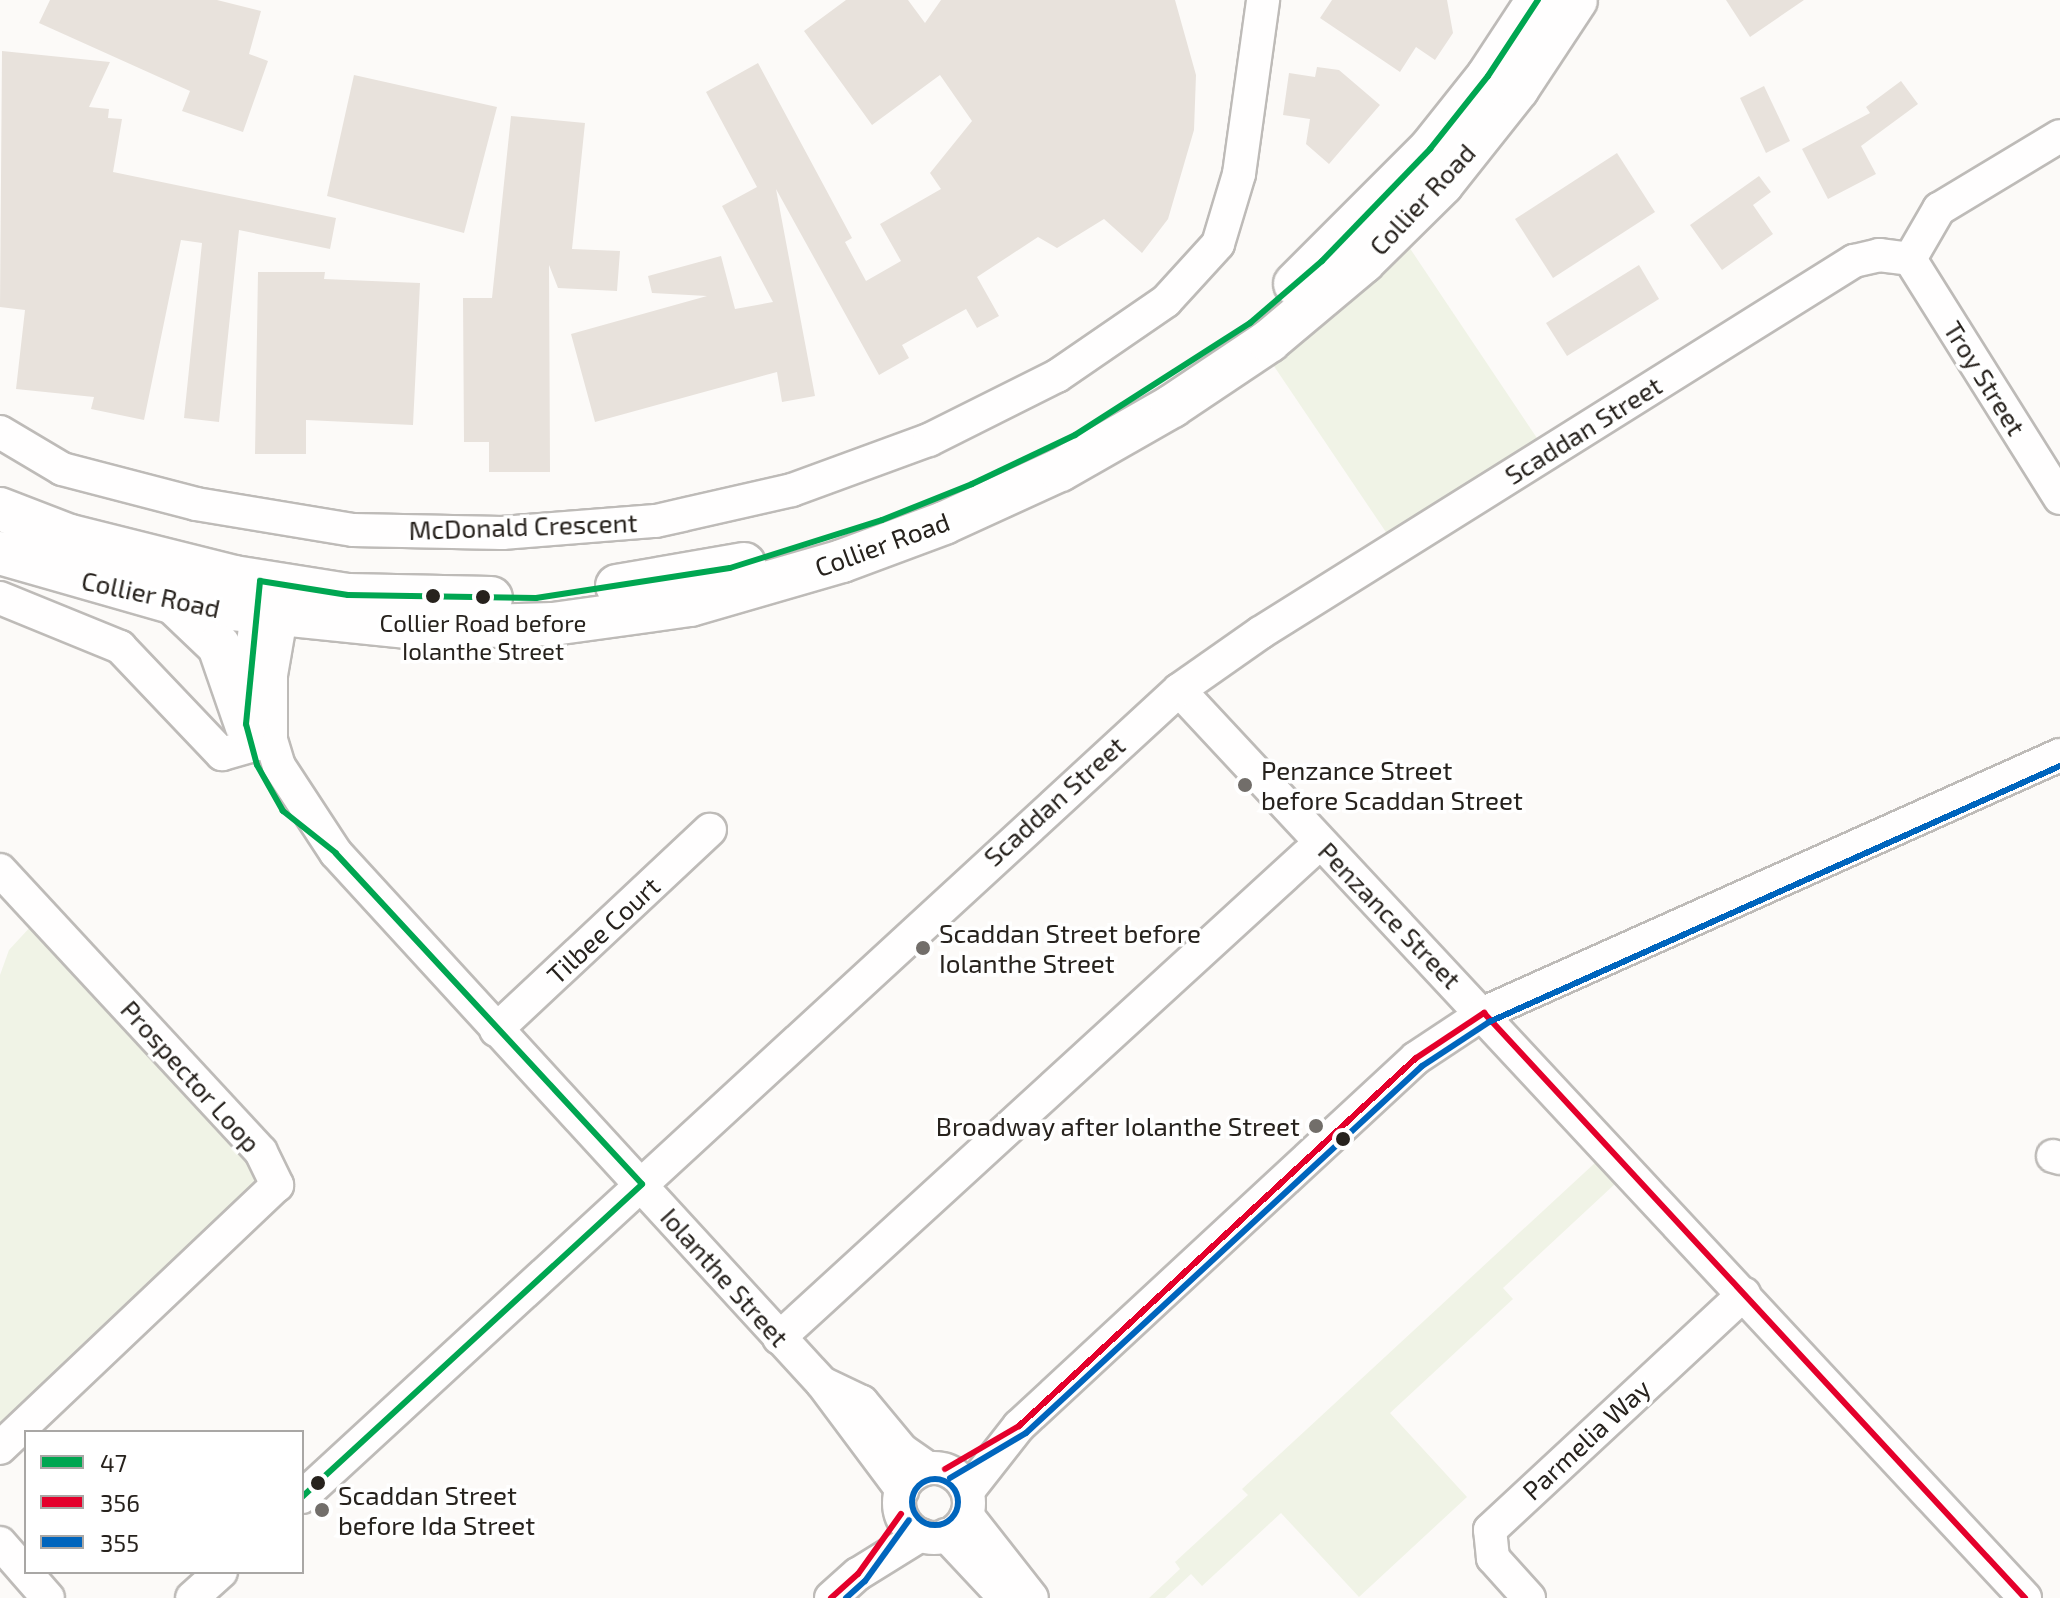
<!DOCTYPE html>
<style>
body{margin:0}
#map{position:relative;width:2060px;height:1598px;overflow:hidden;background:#fcfaf8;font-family:"Exo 2",sans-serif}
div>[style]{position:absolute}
.green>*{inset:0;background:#f0f3e6}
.building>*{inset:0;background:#e8e2dc}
.roads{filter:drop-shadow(2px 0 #bebbb8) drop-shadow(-2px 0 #bebbb8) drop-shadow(0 2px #bebbb8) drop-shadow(0 -2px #bebbb8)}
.minor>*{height:32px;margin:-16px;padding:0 16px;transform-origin:16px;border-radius:16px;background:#fffefe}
.minor>.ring{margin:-16px;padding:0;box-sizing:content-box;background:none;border:32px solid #fffefe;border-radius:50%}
.major>*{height:42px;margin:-21px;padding:0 21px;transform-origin:21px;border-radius:21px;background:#fffefe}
.bus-1>*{height:6px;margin:-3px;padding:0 3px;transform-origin:3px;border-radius:3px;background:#00a651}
.bus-2>*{height:6px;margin:-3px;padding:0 3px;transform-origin:3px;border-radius:3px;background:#e4002b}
.bus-3>*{height:6px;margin:-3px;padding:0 3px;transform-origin:3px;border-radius:3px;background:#0065bd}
.bus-3>.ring{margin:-3px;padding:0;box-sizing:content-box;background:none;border:6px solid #0065bd;border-radius:50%}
.dots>*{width:22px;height:22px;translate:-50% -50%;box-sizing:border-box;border:4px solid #fff;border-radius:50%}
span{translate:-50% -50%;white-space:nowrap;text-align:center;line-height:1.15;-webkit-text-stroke:7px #fff;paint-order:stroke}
.bus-label{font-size:24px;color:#27221d}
.street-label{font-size:26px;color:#27221d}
.poi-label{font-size:26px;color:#27221d}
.left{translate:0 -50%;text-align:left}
.right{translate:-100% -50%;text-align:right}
.legend{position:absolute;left:24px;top:1430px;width:280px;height:144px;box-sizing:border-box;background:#fff;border:2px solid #a9a7a5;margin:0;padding:10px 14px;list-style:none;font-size:24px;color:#27221d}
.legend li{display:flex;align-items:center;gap:16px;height:40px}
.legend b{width:40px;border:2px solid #a9a7a5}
</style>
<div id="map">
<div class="green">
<div style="clip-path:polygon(1397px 229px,1547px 453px,1396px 547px,1261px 347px)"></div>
<div style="clip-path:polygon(44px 912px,277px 1185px,0 1448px,0 975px,9px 950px)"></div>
<div style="clip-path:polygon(1610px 1149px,1630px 1170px,1503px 1288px,1513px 1299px,1390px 1413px,1467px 1497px,1359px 1597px,1281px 1513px,1202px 1586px,1191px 1574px,1165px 1598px,1149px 1598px,1180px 1569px,1175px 1562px,1248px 1495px,1242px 1489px)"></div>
</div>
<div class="building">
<div style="clip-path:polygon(50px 0,217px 0,261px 11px,249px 54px,268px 61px,243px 132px,182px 111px,190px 91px,39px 23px)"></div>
<div style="clip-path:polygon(846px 0,908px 0,925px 23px,941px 0,1175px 0,1196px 75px,1194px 130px,1168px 219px,1142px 253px,1104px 219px,1057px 248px,1038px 237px,977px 277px,999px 316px,977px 328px,966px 309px,902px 345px,909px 358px,879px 375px,776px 189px,815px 396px,782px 402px,777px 372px,595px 422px,571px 334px,707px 296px,652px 293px,648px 276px,721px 256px,735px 309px,773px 302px,722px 206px,757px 187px,706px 92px,758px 63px,852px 238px,845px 242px,866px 281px,901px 261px,880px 224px,941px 189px,930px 173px,972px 121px,940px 75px,872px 125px,804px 31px)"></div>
<div style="clip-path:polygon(1332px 0,1447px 0,1453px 33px,1435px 60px,1416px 47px,1400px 72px,1320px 18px)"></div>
<div style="clip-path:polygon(1726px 0,1804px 0,1750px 37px)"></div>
<div style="clip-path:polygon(2px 51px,110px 62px,89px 107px,109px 109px,108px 118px,122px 119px,113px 172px,336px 218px,330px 249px,239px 230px,219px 422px,184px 418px,202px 243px,181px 240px,144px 420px,91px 409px,94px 397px,16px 389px,25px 310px,0 307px)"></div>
<div style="clip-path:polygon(1317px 67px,1339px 70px,1380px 105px,1329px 164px,1306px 144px,1310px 119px,1283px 115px,1289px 73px,1315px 77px)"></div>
<div style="clip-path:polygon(354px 75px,497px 107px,464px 233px,327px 196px)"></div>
<div style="clip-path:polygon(1901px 81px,1918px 104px,1861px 146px,1876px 174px,1828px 199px,1802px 149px,1870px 113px,1866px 107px)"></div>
<div style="clip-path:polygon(1764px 86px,1790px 141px,1766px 153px,1740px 98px)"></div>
<div style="clip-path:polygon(511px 116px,585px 123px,572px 249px,620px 251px,617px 291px,558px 288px,549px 265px,550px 472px,489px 472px,489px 442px,464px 442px,463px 298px,492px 298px)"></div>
<div style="clip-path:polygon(1617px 153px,1655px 212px,1553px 278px,1515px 219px)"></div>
<div style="clip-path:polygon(1759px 176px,1771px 192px,1753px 205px,1773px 234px,1722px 270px,1690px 225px)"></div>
<div style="clip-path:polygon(1639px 265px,1659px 299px,1567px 356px,1546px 323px)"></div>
<div style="clip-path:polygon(258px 272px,325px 272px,324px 279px,420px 283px,413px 425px,306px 420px,306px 454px,255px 454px)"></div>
</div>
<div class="roads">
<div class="minor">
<div style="left:1910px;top:259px;width:282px;rotate:57.9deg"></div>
<div style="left:1910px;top:259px;width:58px;rotate:-59.9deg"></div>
<div style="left:1939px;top:209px;width:141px;rotate:-31.1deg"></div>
<div style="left:0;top:432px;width:72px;rotate:30.8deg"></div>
<div style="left:62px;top:469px;width:138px;rotate:14.6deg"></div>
<div style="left:196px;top:504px;width:159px;rotate:9.4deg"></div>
<div style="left:353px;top:530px;width:149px;rotate:1.2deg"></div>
<div style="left:502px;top:533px;width:154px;rotate:-4.5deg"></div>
<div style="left:656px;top:521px;width:139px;rotate:-12.8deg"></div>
<div style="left:792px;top:490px;width:146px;rotate:-20.1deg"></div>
<div style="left:929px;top:440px;width:143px;rotate:-26.6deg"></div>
<div style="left:1057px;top:376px;width:132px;rotate:-34.5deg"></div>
<div style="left:1166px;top:301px;width:77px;rotate:-47.6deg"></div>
<div style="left:1218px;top:244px;width:73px;rotate:-73.3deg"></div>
<div style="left:1239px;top:174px;width:176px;rotate:-82.1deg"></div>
<div style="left:285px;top:594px;width:82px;rotate:99.8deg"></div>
<div style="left:271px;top:675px;width:65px;rotate:90deg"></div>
<div style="left:271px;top:740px;width:27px;rotate:73deg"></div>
<div style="left:279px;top:766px;width:104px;rotate:56.8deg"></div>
<div style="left:336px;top:853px;width:719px;rotate:47.48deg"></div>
<div style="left:822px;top:1383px;width:134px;rotate:53.2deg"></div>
<div style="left:0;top:598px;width:130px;rotate:22.2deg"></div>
<div style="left:120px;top:647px;width:148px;rotate:46.4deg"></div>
<div style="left:222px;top:754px;width:51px;rotate:-15.9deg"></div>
<div style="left:1179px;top:690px;width:1241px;rotate:47.02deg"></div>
<div style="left:246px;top:708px;width:118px;rotate:-83.7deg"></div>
<div style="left:0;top:870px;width:384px;rotate:47.2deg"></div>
<div style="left:261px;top:1152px;width:37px;rotate:64deg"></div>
<div style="left:277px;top:1185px;width:382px;rotate:136.5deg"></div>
<div style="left:496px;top:1030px;width:293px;rotate:-43.1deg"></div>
<div style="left:2053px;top:1156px;width:7px;rotate:16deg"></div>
<div style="left:779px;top:1338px;width:733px;rotate:-42.46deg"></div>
<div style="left:822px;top:1383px;width:44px;rotate:25.4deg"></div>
<div style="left:862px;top:1402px;width:62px;rotate:50.2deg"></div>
<div style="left:902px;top:1450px;width:32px;rotate:35deg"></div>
<div class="ring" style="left:899px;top:1468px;width:38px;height:38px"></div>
<div style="left:968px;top:1491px;width:83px;rotate:-51.9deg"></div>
<div style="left:1019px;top:1426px;width:541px;rotate:-42.83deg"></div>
<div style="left:1416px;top:1058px;width:82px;rotate:-33.5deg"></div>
<div style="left:1484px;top:1013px;width:631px;rotate:-24.13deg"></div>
<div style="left:302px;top:1497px;width:1192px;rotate:-42.62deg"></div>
<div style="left:1179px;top:690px;width:99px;rotate:-35.1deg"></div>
<div style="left:1260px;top:633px;width:701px;rotate:-32.06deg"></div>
<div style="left:1854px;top:261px;width:26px;rotate:-13deg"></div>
<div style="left:1879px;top:255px;width:31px;rotate:7deg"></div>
<div style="left:967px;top:1515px;width:105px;rotate:51.9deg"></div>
<div style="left:946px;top:1535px;width:86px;rotate:46.9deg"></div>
<div style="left:0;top:1543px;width:73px;rotate:48.9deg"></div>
<div style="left:192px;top:1598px;width:39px;rotate:-42deg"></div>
<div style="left:831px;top:1598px;width:36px;rotate:-42deg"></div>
<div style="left:858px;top:1574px;width:74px;rotate:-31.8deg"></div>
<div style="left:1529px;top:1598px;width:54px;rotate:-132deg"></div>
<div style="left:1493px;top:1558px;width:28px;rotate:-96deg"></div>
<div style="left:1490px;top:1530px;width:347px;rotate:-42.9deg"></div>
</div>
<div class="major">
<div style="left:1295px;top:284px;width:191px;rotate:-45deg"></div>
<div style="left:1430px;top:149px;width:93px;rotate:-51.5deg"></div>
<div style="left:1488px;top:76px;width:91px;rotate:-56.7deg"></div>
<div style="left:0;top:509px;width:75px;rotate:21.1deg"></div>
<div style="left:70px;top:536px;width:169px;rotate:14deg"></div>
<div style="left:234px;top:577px;width:115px;rotate:9deg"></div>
<div style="left:348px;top:595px;width:143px;rotate:1.2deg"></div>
<div style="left:0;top:553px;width:181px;rotate:16deg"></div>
<div style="left:174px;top:603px;width:245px;rotate:5.9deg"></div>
<div style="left:418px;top:628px;width:135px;rotate:-1.7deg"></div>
<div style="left:553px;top:624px;width:138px;rotate:-7.9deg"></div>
<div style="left:690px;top:605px;width:158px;rotate:-16.1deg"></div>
<div style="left:842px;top:561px;width:109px;rotate:-20.4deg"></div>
<div style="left:944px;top:523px;width:128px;rotate:-24.6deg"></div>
<div style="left:1060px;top:470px;width:129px;rotate:-29.7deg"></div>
<div style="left:1172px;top:406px;width:117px;rotate:-33.8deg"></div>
<div style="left:1269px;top:341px;width:123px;rotate:-40deg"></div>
<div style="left:1363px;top:262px;width:111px;rotate:-44.6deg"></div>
<div style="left:1442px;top:184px;width:122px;rotate:-51.6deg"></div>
<div style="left:1518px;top:88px;width:105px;rotate:-56.6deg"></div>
<div style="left:617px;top:586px;width:129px;rotate:-9.8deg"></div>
<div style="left:174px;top:603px;width:62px;rotate:43.7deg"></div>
<div style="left:219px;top:646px;width:83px;rotate:70.9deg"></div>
</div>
</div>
<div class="bus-1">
<div style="left:642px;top:1184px;width:451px;rotate:-132.8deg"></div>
<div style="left:336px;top:853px;width:68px;rotate:-141.6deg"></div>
<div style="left:283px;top:811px;width:53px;rotate:-119.5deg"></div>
<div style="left:257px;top:765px;width:42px;rotate:-105deg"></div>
<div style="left:246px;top:724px;width:144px;rotate:-84.4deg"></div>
<div style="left:260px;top:581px;width:89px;rotate:9deg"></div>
<div style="left:348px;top:595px;width:188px;rotate:0.9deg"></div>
<div style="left:536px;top:598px;width:196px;rotate:-8.8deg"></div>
<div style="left:730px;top:568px;width:159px;rotate:-17.5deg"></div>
<div style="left:882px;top:520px;width:97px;rotate:-21.8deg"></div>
<div style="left:972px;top:484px;width:114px;rotate:-25.4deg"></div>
<div style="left:1075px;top:435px;width:208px;rotate:-32.6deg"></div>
<div style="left:1250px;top:323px;width:95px;rotate:-40.7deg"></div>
<div style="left:1322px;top:261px;width:156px;rotate:-46deg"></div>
<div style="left:1430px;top:149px;width:93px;rotate:-51.5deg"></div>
<div style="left:1488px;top:76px;width:91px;rotate:-56.7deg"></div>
<div style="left:302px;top:1497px;width:462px;rotate:-42.6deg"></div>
</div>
<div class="bus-2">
<div style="left:1484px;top:1013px;width:797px;rotate:47.24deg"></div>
<div style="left:945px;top:1469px;width:86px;rotate:-30.2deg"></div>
<div style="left:1019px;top:1426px;width:541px;rotate:-42.83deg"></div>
<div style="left:1416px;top:1058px;width:82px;rotate:-33.5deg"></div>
<div style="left:831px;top:1598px;width:36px;rotate:-42deg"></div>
<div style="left:858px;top:1574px;width:74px;rotate:-54.4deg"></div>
</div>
<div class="bus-3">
<div style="left:950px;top:1478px;width:88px;rotate:-30.6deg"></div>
<div style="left:1026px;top:1433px;width:540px;rotate:-42.82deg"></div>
<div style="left:1422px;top:1066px;width:80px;rotate:-33.3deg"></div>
<div style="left:1489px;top:1022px;width:626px;rotate:-24.15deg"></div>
<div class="ring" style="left:912px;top:1479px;width:40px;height:40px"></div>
<div style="left:846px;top:1598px;width:25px;rotate:-42deg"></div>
<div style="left:865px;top:1581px;width:75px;rotate:-54.2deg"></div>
</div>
<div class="dots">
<div style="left:433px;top:596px;background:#27221d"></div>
<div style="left:483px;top:597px;background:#27221d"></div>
<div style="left:1245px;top:785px;background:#726e6a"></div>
<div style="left:923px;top:948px;background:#726e6a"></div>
<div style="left:1316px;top:1126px;background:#726e6a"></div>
<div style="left:1343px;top:1139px;background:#27221d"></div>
<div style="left:318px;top:1483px;background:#27221d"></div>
<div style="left:322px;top:1510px;background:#726e6a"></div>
</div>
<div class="bus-label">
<span style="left:483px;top:637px">Collier Road before<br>Iolanthe Street</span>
</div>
<div class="street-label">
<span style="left:1422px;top:199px;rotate:-47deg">Collier Road</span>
<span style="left:1985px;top:378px;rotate:58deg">Troy Street</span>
<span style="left:1583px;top:430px;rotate:-32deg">Scaddan Street</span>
<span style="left:523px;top:526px;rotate:-2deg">McDonald Crescent</span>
<span style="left:882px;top:544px;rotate:-20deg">Collier Road</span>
<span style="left:151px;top:594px;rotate:12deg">Collier Road</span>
<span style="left:1054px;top:801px;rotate:-42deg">Scaddan Street</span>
<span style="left:1390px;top:915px;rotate:46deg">Penzance Street</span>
<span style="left:603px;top:930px;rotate:-43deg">Tilbee Court</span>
<span style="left:191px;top:1076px;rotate:48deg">Prospector Loop</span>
<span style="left:725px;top:1277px;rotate:48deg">Iolanthe Street</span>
<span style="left:1586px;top:1439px;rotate:-43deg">Parmelia Way</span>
</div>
<div class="poi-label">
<span class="left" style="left:1261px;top:785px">Penzance Street<br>before Scaddan Street</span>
<span class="left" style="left:939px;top:948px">Scaddan Street before<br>Iolanthe Street</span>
<span class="right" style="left:1300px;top:1126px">Broadway after Iolanthe Street</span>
<span class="left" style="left:338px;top:1510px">Scaddan Street<br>before Ida Street</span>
</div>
<ul class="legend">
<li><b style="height:10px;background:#00a651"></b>47</li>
<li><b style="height:10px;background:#e4002b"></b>356</li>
<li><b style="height:10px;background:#0065bd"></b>355</li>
</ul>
</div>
